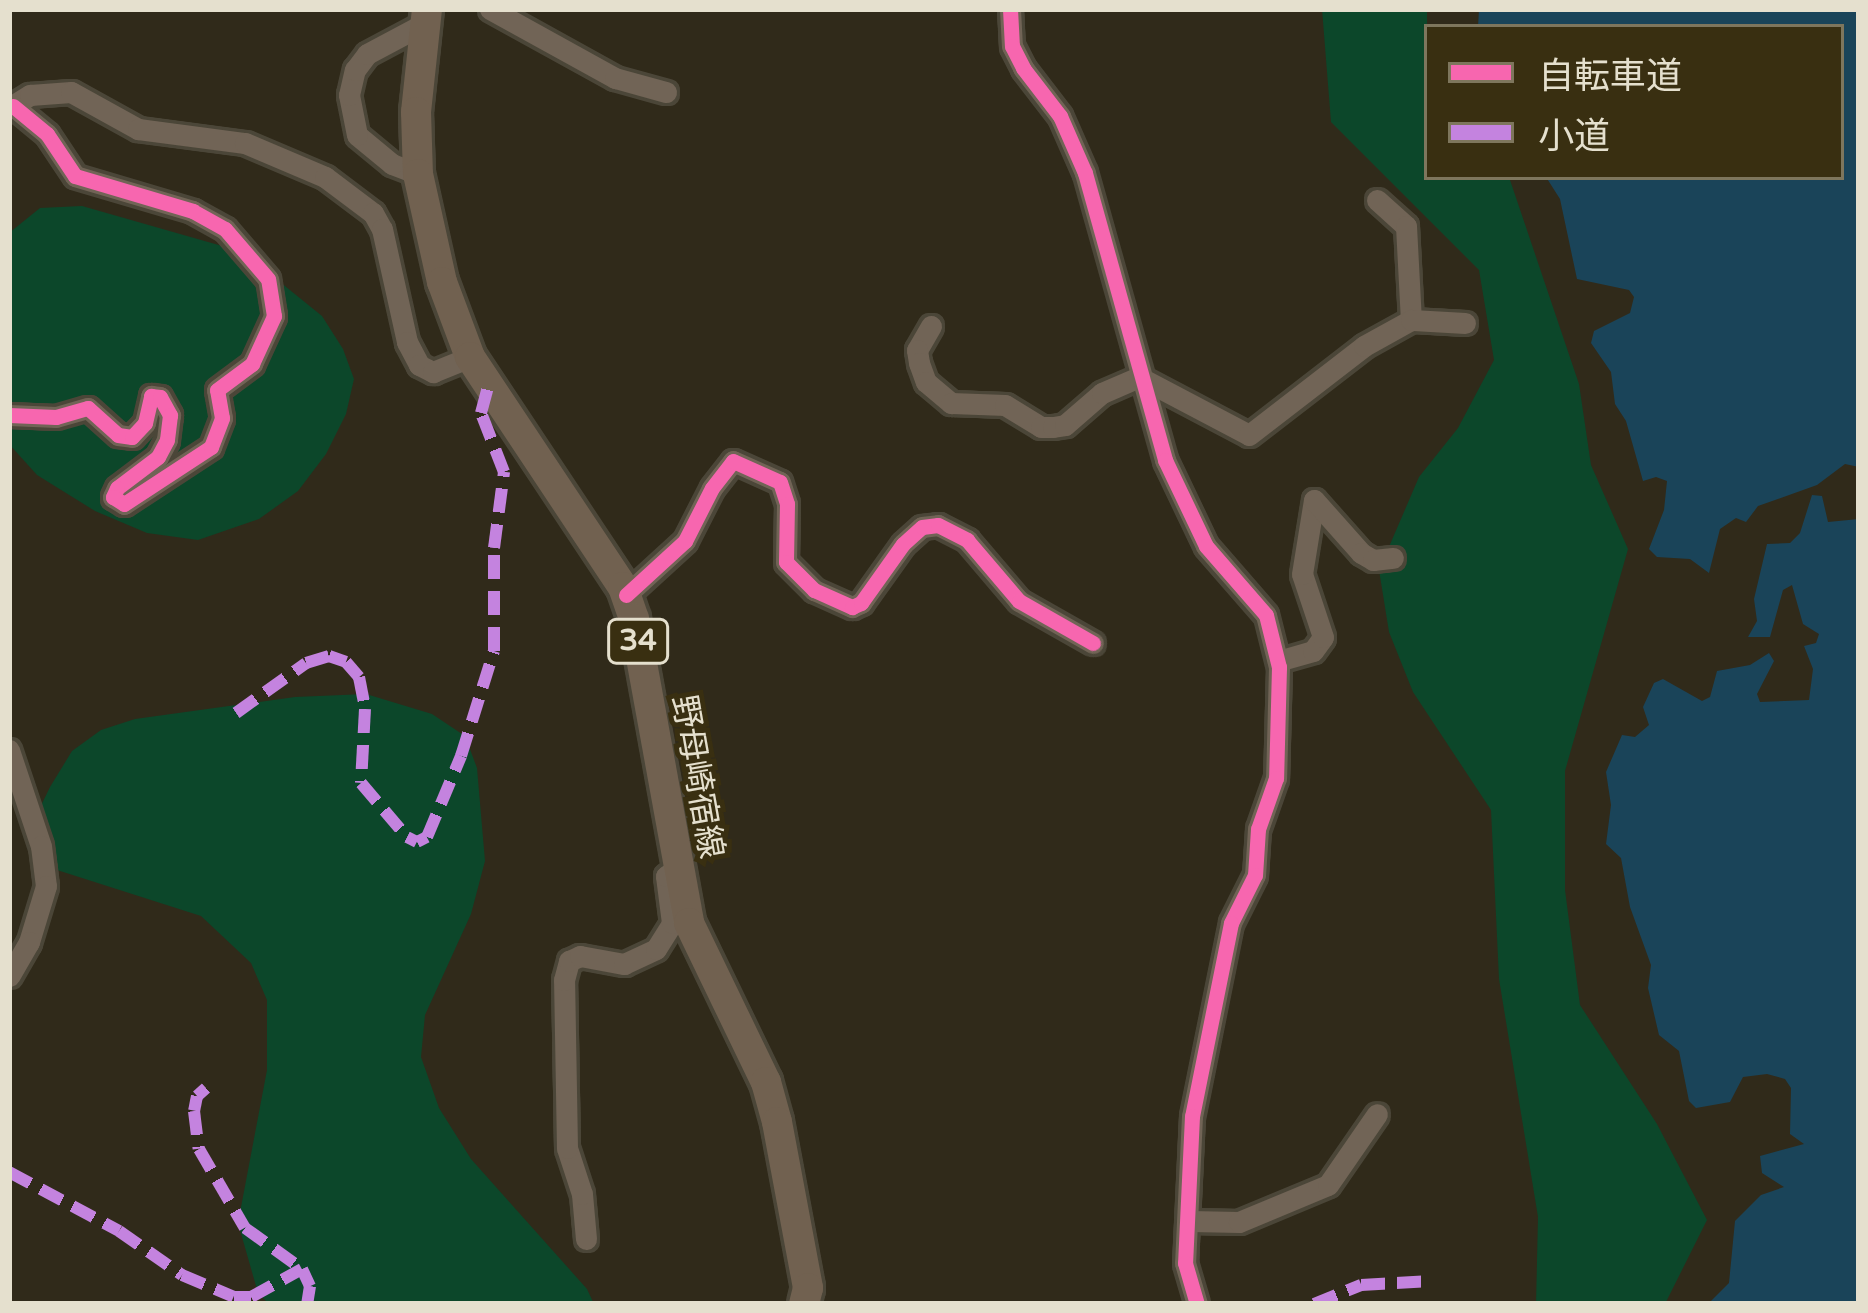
<!DOCTYPE html>
<meta charset="utf-8">
<style>
body{margin:0}
#map{position:relative;width:1868px;height:1313px;overflow:hidden;background:#302a1a;font-family:"Varela Round","Noto Sans JP",sans-serif}
div>[style]{position:absolute}
.green>*{inset:0;background:#0c472a}
.water>*{inset:0;background:#1a4459}
.roads{filter:drop-shadow(3px 0 #4b4638) drop-shadow(-3px 0 #4b4638) drop-shadow(0 3px #4b4638) drop-shadow(0 -3px #4b4638)}
.minor>*{height:21px;margin:-10.5px;padding:0 10.5px;transform-origin:10.5px;border-radius:10.5px;background:#716456}
.primary>*{height:30px;margin:-15px;padding:0 15px;transform-origin:15px;border-radius:15px;background:#716150}
.quiet>*{height:12px;margin-top:-6px;transform-origin:0;background:repeating-linear-gradient(90deg,#c483df 0 24px,transparent 0 36px)}
.cycleway>*{height:15px;margin:-7.5px;padding:0 7.5px;transform-origin:7.5px;border-radius:7.5px;background:#f766af}
span{translate:-50% -50%;white-space:nowrap;text-align:center;line-height:1.15;-webkit-text-stroke:10px #392f11;paint-order:stroke}
.shield-label span{padding:3px 9px;background:#392f11;border:3px solid;border-radius:9px;-webkit-text-stroke-width:0}
.shield-label{font-size:30px;color:#e5e0ce;font-weight:700}
.street-label{font-size:33px;color:#e5e0ce}
.frame{position:absolute;inset:0;border:12px solid #e5e0ce;pointer-events:none}
.legend{position:absolute;left:1424px;top:24px;width:420px;height:156px;box-sizing:border-box;background:#392f11;border:3px solid #7e765d;margin:0;padding:15px 21px;list-style:none;font-size:36px;color:#e5e0ce}
.legend li{display:flex;align-items:center;gap:24px;height:60px}
.legend b{width:60px;border:3px solid #7e765d}
</style>
<div id="map">
<div class="green">
<div style="clip-path:polygon(1322px 9px,1427px 9px,1427px 177px,1509px 177px,1579px 384px,1591px 465px,1628px 549px,1565px 771px,1565px 890px,1580px 1005px,1657px 1124px,1707px 1220px,1665px 1304px,1536px 1304px,1538px 1217px,1499px 979px,1491px 810px,1413px 692px,1389px 632px,1379px 570px,1419px 477px,1458px 428px,1494px 360px,1479px 270px,1331px 122px)"></div>
<div style="clip-path:polygon(82px 206px,243px 252px,322px 316px,343px 349px,354px 379px,346px 414px,326px 454px,298px 491px,259px 519px,198px 540px,147px 533px,95px 511px,37px 475px,9px 444px,9px 233px,40px 208px)"></div>
<div style="clip-path:polygon(366px 694px,432px 714px,465px 736px,477px 768px,485px 861px,471px 914px,425px 1015px,421px 1057px,439px 1108px,471px 1159px,587px 1289px,594px 1304px,269px 1304px,258px 1293px,238px 1223px,267px 1070px,267px 1000px,251px 963px,201px 916px,57px 870px,35px 850px,34px 820px,50px 787px,72px 751px,101px 730px,135px 719px,295px 697px)"></div>
</div>
<div class="water">
<div style="clip-path:polygon(1479px 9px,1859px 9px,1859px 467px,1845px 464px,1817px 485px,1758px 506px,1746px 522px,1736px 518px,1720px 529px,1709px 573px,1690px 559px,1657px 557px,1649px 549px,1664px 510px,1667px 481px,1656px 477px,1643px 481px,1626px 421px,1615px 404px,1611px 372px,1591px 343px,1594px 331px,1630px 313px,1634px 297px,1629px 290px,1577px 279px,1560px 199px,1546px 177px,1841px 177px,1841px 27px,1478px 27px)"></div>
<div style="clip-path:polygon(1812px 495px,1822px 496px,1828px 522px,1859px 519px,1859px 1304px,1708px 1304px,1729px 1283px,1735px 1221px,1761px 1195px,1784px 1187px,1762px 1173px,1760px 1156px,1804px 1144px,1790px 1134px,1791px 1088px,1785px 1079px,1767px 1074px,1743px 1077px,1730px 1102px,1696px 1108px,1689px 1101px,1679px 1051px,1659px 1035px,1648px 988px,1651px 965px,1630px 907px,1621px 858px,1606px 844px,1611px 805px,1606px 772px,1622px 735px,1635px 737px,1649px 725px,1643px 707px,1654px 683px,1663px 679px,1702px 701px,1710px 697px,1717px 671px,1750px 665px,1769px 653px,1774px 661px,1757px 694px,1760px 702px,1809px 700px,1813px 669px,1804px 646px,1816px 643px,1819px 634px,1803px 624px,1792px 585px,1783px 590px,1770px 637px,1748px 637px,1757px 621px,1754px 599px,1767px 544px,1790px 543px,1800px 533px)"></div>
</div>
<div class="roads">
<div class="minor">
<div style="left:490px;top:9px;width:143px;rotate:28.9deg"></div>
<div style="left:615px;top:78px;width:53px;rotate:15.4deg"></div>
<div style="left:1010px;top:9px;width:37px;rotate:87deg"></div>
<div style="left:1012px;top:46px;width:25px;rotate:63deg"></div>
<div style="left:1023px;top:68px;width:61px;rotate:52.4deg"></div>
<div style="left:1060px;top:116px;width:62px;rotate:66.3deg"></div>
<div style="left:1085px;top:173px;width:298px;rotate:74.4deg"></div>
<div style="left:1165px;top:460px;width:95px;rotate:64.5deg"></div>
<div style="left:1206px;top:546px;width:91px;rotate:49deg"></div>
<div style="left:1266px;top:615px;width:54px;rotate:76deg"></div>
<div style="left:1279px;top:667px;width:111px;rotate:91.5deg"></div>
<div style="left:1276px;top:778px;width:54px;rotate:109.4deg"></div>
<div style="left:1258px;top:829px;width:46px;rotate:93.7deg"></div>
<div style="left:1255px;top:875px;width:54px;rotate:116.6deg"></div>
<div style="left:1231px;top:923px;width:197px;rotate:101.4deg"></div>
<div style="left:1192px;top:1116px;width:147px;rotate:92.7deg"></div>
<div style="left:1185px;top:1263px;width:43px;rotate:73.7deg"></div>
<div style="left:9px;top:108px;width:25px;rotate:-32deg"></div>
<div style="left:30px;top:95px;width:41px;rotate:-4.2deg"></div>
<div style="left:71px;top:92px;width:77px;rotate:28.9deg"></div>
<div style="left:138px;top:129px;width:108px;rotate:7.5deg"></div>
<div style="left:245px;top:143px;width:87px;rotate:23deg"></div>
<div style="left:325px;top:177px;width:60px;rotate:36.9deg"></div>
<div style="left:373px;top:213px;width:18px;rotate:61deg"></div>
<div style="left:382px;top:229px;width:116px;rotate:77.5deg"></div>
<div style="left:407px;top:342px;width:26px;rotate:62deg"></div>
<div style="left:419px;top:365px;width:16px;rotate:27deg"></div>
<div style="left:433px;top:372px;width:40px;rotate:-22deg"></div>
<div style="left:418px;top:174px;width:28px;rotate:-159deg"></div>
<div style="left:392px;top:164px;width:45px;rotate:-140.4deg"></div>
<div style="left:357px;top:135px;width:41px;rotate:-101.3deg"></div>
<div style="left:349px;top:95px;width:26px;rotate:-77deg"></div>
<div style="left:355px;top:70px;width:20px;rotate:-53deg"></div>
<div style="left:367px;top:54px;width:66px;rotate:-28.1deg"></div>
<div style="left:1377px;top:200px;width:39px;rotate:42deg"></div>
<div style="left:1406px;top:226px;width:94px;rotate:87deg"></div>
<div style="left:931px;top:326px;width:28px;rotate:120deg"></div>
<div style="left:917px;top:350px;width:13px;rotate:81deg"></div>
<div style="left:919px;top:363px;width:20px;rotate:70deg"></div>
<div style="left:926px;top:382px;width:33px;rotate:40deg"></div>
<div style="left:951px;top:403px;width:54px;rotate:2.1deg"></div>
<div style="left:1005px;top:405px;width:42px;rotate:31.4deg"></div>
<div style="left:1041px;top:427px;width:12px"></div>
<div style="left:1053px;top:427px;width:12px;rotate:-9deg"></div>
<div style="left:1065px;top:425px;width:49px;rotate:-40.9deg"></div>
<div style="left:1102px;top:393px;width:40px;rotate:-23.4deg"></div>
<div style="left:1139px;top:377px;width:124px;rotate:27.8deg"></div>
<div style="left:1249px;top:435px;width:145px;rotate:-37.7deg"></div>
<div style="left:1364px;top:346px;width:54px;rotate:-29deg"></div>
<div style="left:1411px;top:320px;width:54px;rotate:3.2deg"></div>
<div style="left:9px;top:415px;width:47px;rotate:2.4deg"></div>
<div style="left:56px;top:417px;width:33px;rotate:-16deg"></div>
<div style="left:88px;top:408px;width:40px;rotate:42deg"></div>
<div style="left:118px;top:435px;width:14px;rotate:8deg"></div>
<div style="left:132px;top:437px;width:19px;rotate:-47deg"></div>
<div style="left:145px;top:423px;width:28px;rotate:-77deg"></div>
<div style="left:151px;top:396px;width:9px;rotate:6deg"></div>
<div style="left:160px;top:397px;width:21px;rotate:61deg"></div>
<div style="left:170px;top:415px;width:25px;rotate:97deg"></div>
<div style="left:167px;top:440px;width:19px;rotate:118deg"></div>
<div style="left:158px;top:457px;width:51px;rotate:142.9deg"></div>
<div style="left:117px;top:488px;width:10px;rotate:114deg"></div>
<div style="left:113px;top:497px;width:13px;rotate:32deg"></div>
<div style="left:124px;top:504px;width:104px;rotate:-33.2deg"></div>
<div style="left:211px;top:447px;width:31px;rotate:-69deg"></div>
<div style="left:222px;top:418px;width:28px;rotate:-100deg"></div>
<div style="left:217px;top:390px;width:44px;rotate:-36.6deg"></div>
<div style="left:252px;top:364px;width:53px;rotate:-65.4deg"></div>
<div style="left:274px;top:316px;width:37px;rotate:-99deg"></div>
<div style="left:268px;top:279px;width:66px;rotate:-130.7deg"></div>
<div style="left:225px;top:229px;width:37px;rotate:-151deg"></div>
<div style="left:193px;top:211px;width:123px;rotate:-163.5deg"></div>
<div style="left:75px;top:176px;width:50px;rotate:-123.7deg"></div>
<div style="left:47px;top:134px;width:44px;rotate:-140.5deg"></div>
<div style="left:626px;top:595px;width:80px;rotate:-42.5deg"></div>
<div style="left:685px;top:541px;width:59px;rotate:-63deg"></div>
<div style="left:712px;top:488px;width:34px;rotate:-52deg"></div>
<div style="left:733px;top:461px;width:51px;rotate:24.1deg"></div>
<div style="left:780px;top:482px;width:23px;rotate:72deg"></div>
<div style="left:787px;top:504px;width:58px;rotate:91deg"></div>
<div style="left:786px;top:562px;width:40px;rotate:45deg"></div>
<div style="left:814px;top:590px;width:42px;rotate:24.1deg"></div>
<div style="left:852px;top:607px;width:10px;rotate:-24deg"></div>
<div style="left:861px;top:603px;width:72px;rotate:-54.6deg"></div>
<div style="left:903px;top:544px;width:25px;rotate:-42deg"></div>
<div style="left:922px;top:527px;width:16px;rotate:-7deg"></div>
<div style="left:938px;top:525px;width:33px;rotate:27deg"></div>
<div style="left:967px;top:540px;width:80px;rotate:49.6deg"></div>
<div style="left:1019px;top:601px;width:85px;rotate:29.6deg"></div>
<div style="left:1278px;top:661px;width:36px;rotate:-16deg"></div>
<div style="left:1313px;top:651px;width:17px;rotate:-54deg"></div>
<div style="left:1323px;top:637px;width:66px;rotate:-108.4deg"></div>
<div style="left:1302px;top:574px;width:75px;rotate:-80.8deg"></div>
<div style="left:1314px;top:500px;width:71px;rotate:48.4deg"></div>
<div style="left:1361px;top:553px;width:14px;rotate:30deg"></div>
<div style="left:1373px;top:560px;width:20px;rotate:-6deg"></div>
<div style="left:9px;top:750px;width:101px;rotate:71.6deg"></div>
<div style="left:41px;top:846px;width:40px;rotate:82.9deg"></div>
<div style="left:46px;top:886px;width:59px;rotate:106.9deg"></div>
<div style="left:29px;top:942px;width:39px;rotate:120deg"></div>
<div style="left:1190px;top:1221px;width:49px;rotate:1.2deg"></div>
<div style="left:1239px;top:1222px;width:96px;rotate:-22.6deg"></div>
<div style="left:1328px;top:1185px;width:86px;rotate:-55.4deg"></div>
<div style="left:586px;top:1239px;width:45px;rotate:-95.1deg"></div>
<div style="left:582px;top:1194px;width:48px;rotate:-108.1deg"></div>
<div style="left:567px;top:1148px;width:168px;rotate:-91deg"></div>
<div style="left:564px;top:980px;width:20px;rotate:-75deg"></div>
<div style="left:569px;top:961px;width:12px;rotate:-24deg"></div>
<div style="left:580px;top:956px;width:45px;rotate:10.3deg"></div>
<div style="left:624px;top:964px;width:35px;rotate:-25deg"></div>
<div style="left:656px;top:949px;width:31px;rotate:-58deg"></div>
<div style="left:672px;top:923px;width:47px;rotate:-97.3deg"></div>
<div style="left:666px;top:876px;width:12px;rotate:-35deg"></div>
</div>
<div class="primary">
<div style="left:427px;top:9px;width:104px;rotate:96.1deg"></div>
<div style="left:416px;top:112px;width:62px;rotate:88.2deg"></div>
<div style="left:418px;top:174px;width:111px;rotate:77.5deg"></div>
<div style="left:442px;top:282px;width:80px;rotate:69.5deg"></div>
<div style="left:470px;top:357px;width:276px;rotate:56.4deg"></div>
<div style="left:623px;top:587px;width:34px;rotate:71deg"></div>
<div style="left:634px;top:619px;width:309px;rotate:79.7deg"></div>
<div style="left:689px;top:923px;width:177px;rotate:64.2deg"></div>
<div style="left:766px;top:1082px;width:41px;rotate:74.6deg"></div>
<div style="left:777px;top:1122px;width:169px;rotate:79.4deg"></div>
<div style="left:808px;top:1288px;width:16px;rotate:104deg"></div>
</div>
</div>
<div class="quiet">
<div style="left:236px;top:713px;width:86px;rotate:-35.5deg"></div>
<div style="left:306px;top:663px;width:24px;rotate:-17deg"></div>
<div style="left:329px;top:656px;width:18px;rotate:19deg"></div>
<div style="left:346px;top:662px;width:20px;rotate:49deg"></div>
<div style="left:359px;top:677px;width:33px;rotate:79deg"></div>
<div style="left:365px;top:709px;width:74px;rotate:93.1deg"></div>
<div style="left:361px;top:783px;width:71px;rotate:49.6deg"></div>
<div style="left:407px;top:837px;width:11px;rotate:27deg"></div>
<div style="left:417px;top:842px;width:11px;rotate:-27deg"></div>
<div style="left:427px;top:837px;width:88px;rotate:-67.2deg"></div>
<div style="left:461px;top:756px;width:110px;rotate:-72.6deg"></div>
<div style="left:494px;top:651px;width:103px;rotate:-90deg"></div>
<div style="left:494px;top:548px;width:77px;rotate:-82.5deg"></div>
<div style="left:504px;top:472px;width:63px;rotate:-111.3deg"></div>
<div style="left:481px;top:413px;width:27px;rotate:-75deg"></div>
<div style="left:206px;top:1088px;width:12px;rotate:138deg"></div>
<div style="left:197px;top:1096px;width:15px;rotate:101deg"></div>
<div style="left:194px;top:1111px;width:38px;rotate:83deg"></div>
<div style="left:199px;top:1149px;width:91px;rotate:59.8deg"></div>
<div style="left:245px;top:1228px;width:70px;rotate:35.7deg"></div>
<div style="left:302px;top:1269px;width:19px;rotate:65deg"></div>
<div style="left:310px;top:1286px;width:18px;rotate:99deg"></div>
<div style="left:9px;top:1172px;width:125px;rotate:28.2deg"></div>
<div style="left:119px;top:1231px;width:77px;rotate:34.9deg"></div>
<div style="left:182px;top:1275px;width:56px;rotate:22.9deg"></div>
<div style="left:234px;top:1297px;width:17px"></div>
<div style="left:251px;top:1297px;width:58px;rotate:-28.8deg"></div>
<div style="left:1314px;top:1304px;width:51px;rotate:-22deg"></div>
<div style="left:1361px;top:1285px;width:70px;rotate:-3.3deg"></div>
</div>
<div class="cycleway">
<div style="left:1010px;top:9px;width:37px;rotate:87deg"></div>
<div style="left:1012px;top:46px;width:25px;rotate:63deg"></div>
<div style="left:1023px;top:68px;width:61px;rotate:52.4deg"></div>
<div style="left:1060px;top:116px;width:62px;rotate:66.3deg"></div>
<div style="left:1085px;top:173px;width:298px;rotate:74.4deg"></div>
<div style="left:1165px;top:460px;width:95px;rotate:64.5deg"></div>
<div style="left:1206px;top:546px;width:91px;rotate:49deg"></div>
<div style="left:1266px;top:615px;width:54px;rotate:76deg"></div>
<div style="left:1279px;top:667px;width:111px;rotate:91.5deg"></div>
<div style="left:1276px;top:778px;width:54px;rotate:109.4deg"></div>
<div style="left:1258px;top:829px;width:46px;rotate:93.7deg"></div>
<div style="left:1255px;top:875px;width:54px;rotate:116.6deg"></div>
<div style="left:1231px;top:923px;width:197px;rotate:101.4deg"></div>
<div style="left:1192px;top:1116px;width:147px;rotate:92.7deg"></div>
<div style="left:1185px;top:1263px;width:43px;rotate:73.7deg"></div>
<div style="left:9px;top:415px;width:47px;rotate:2.4deg"></div>
<div style="left:56px;top:417px;width:33px;rotate:-16deg"></div>
<div style="left:88px;top:408px;width:40px;rotate:42deg"></div>
<div style="left:118px;top:435px;width:14px;rotate:8deg"></div>
<div style="left:132px;top:437px;width:19px;rotate:-47deg"></div>
<div style="left:145px;top:423px;width:28px;rotate:-77deg"></div>
<div style="left:151px;top:396px;width:9px;rotate:6deg"></div>
<div style="left:160px;top:397px;width:21px;rotate:61deg"></div>
<div style="left:170px;top:415px;width:25px;rotate:97deg"></div>
<div style="left:167px;top:440px;width:19px;rotate:118deg"></div>
<div style="left:158px;top:457px;width:51px;rotate:142.9deg"></div>
<div style="left:117px;top:488px;width:10px;rotate:114deg"></div>
<div style="left:113px;top:497px;width:13px;rotate:32deg"></div>
<div style="left:124px;top:504px;width:104px;rotate:-33.2deg"></div>
<div style="left:211px;top:447px;width:31px;rotate:-69deg"></div>
<div style="left:222px;top:418px;width:28px;rotate:-100deg"></div>
<div style="left:217px;top:390px;width:44px;rotate:-36.6deg"></div>
<div style="left:252px;top:364px;width:53px;rotate:-65.4deg"></div>
<div style="left:274px;top:316px;width:37px;rotate:-99deg"></div>
<div style="left:268px;top:279px;width:66px;rotate:-130.7deg"></div>
<div style="left:225px;top:229px;width:37px;rotate:-151deg"></div>
<div style="left:193px;top:211px;width:123px;rotate:-163.5deg"></div>
<div style="left:75px;top:176px;width:50px;rotate:-123.7deg"></div>
<div style="left:47px;top:134px;width:44px;rotate:-140.5deg"></div>
<div style="left:626px;top:595px;width:80px;rotate:-42.5deg"></div>
<div style="left:685px;top:541px;width:59px;rotate:-63deg"></div>
<div style="left:712px;top:488px;width:34px;rotate:-52deg"></div>
<div style="left:733px;top:461px;width:51px;rotate:24.1deg"></div>
<div style="left:780px;top:482px;width:23px;rotate:72deg"></div>
<div style="left:787px;top:504px;width:58px;rotate:91deg"></div>
<div style="left:786px;top:562px;width:40px;rotate:45deg"></div>
<div style="left:814px;top:590px;width:42px;rotate:24.1deg"></div>
<div style="left:852px;top:607px;width:10px;rotate:-24deg"></div>
<div style="left:861px;top:603px;width:72px;rotate:-54.6deg"></div>
<div style="left:903px;top:544px;width:25px;rotate:-42deg"></div>
<div style="left:922px;top:527px;width:16px;rotate:-7deg"></div>
<div style="left:938px;top:525px;width:33px;rotate:27deg"></div>
<div style="left:967px;top:540px;width:80px;rotate:49.6deg"></div>
<div style="left:1019px;top:601px;width:85px;rotate:29.6deg"></div>
</div>
<div class="shield-label">
<span style="left:638px;top:641px">34</span>
</div>
<div class="street-label">
<span style="left:697px;top:777px;rotate:80deg">野母崎宿線</span>
</div>
<div class="frame"></div>
<ul class="legend">
<li><b style="height:15px;background:#f766af"></b>自転車道</li>
<li><b style="height:15px;background:#c483df"></b>小道</li>
</ul>
</div>
